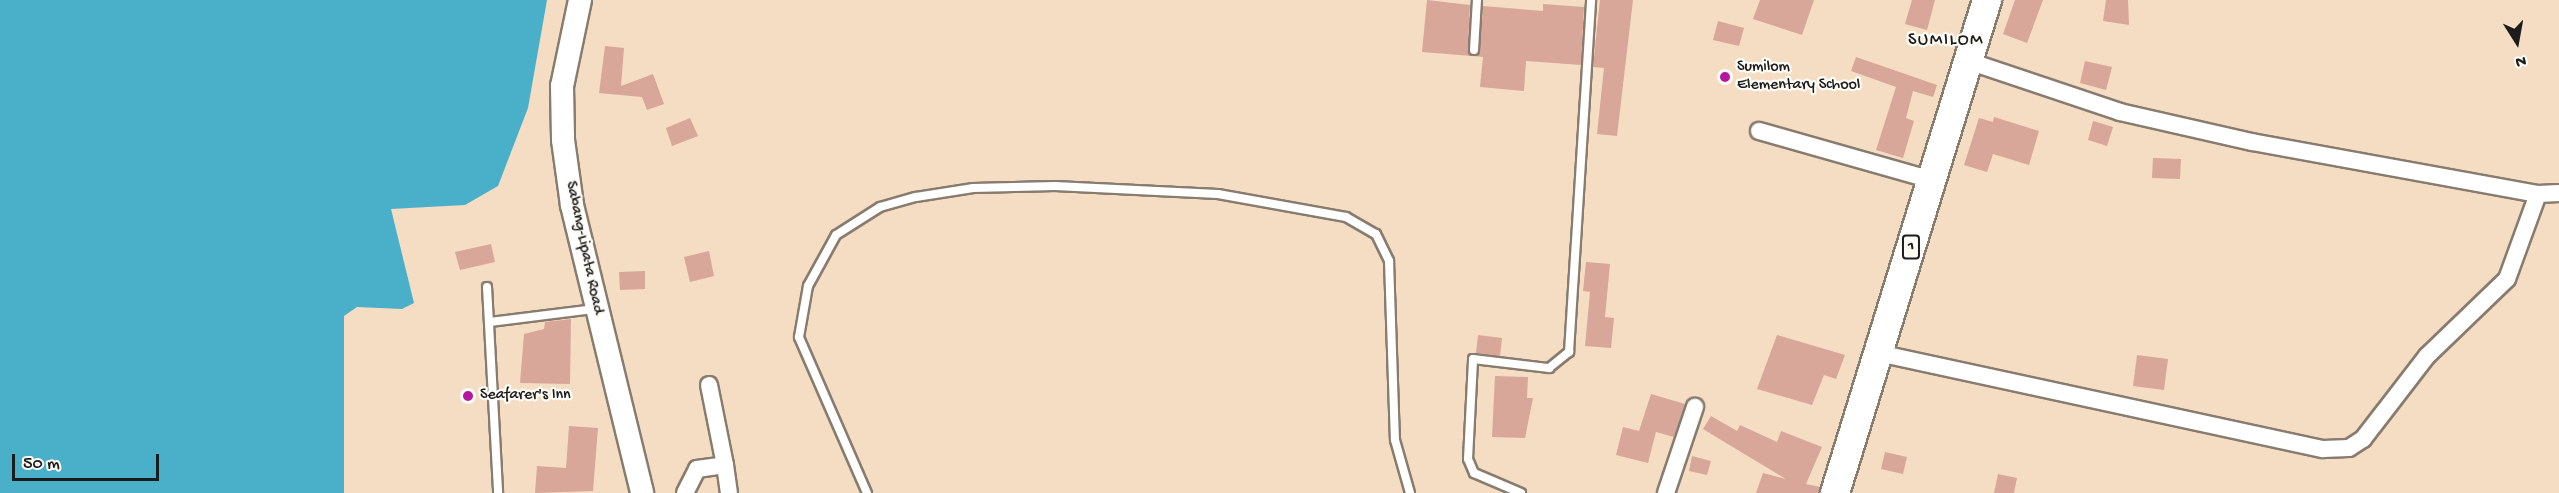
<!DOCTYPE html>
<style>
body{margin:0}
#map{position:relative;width:2559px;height:493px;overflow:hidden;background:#f4ddc2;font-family:"Gochi Hand",sans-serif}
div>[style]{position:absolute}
.water>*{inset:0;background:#4ab0ca}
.building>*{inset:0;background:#d9a69a}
.roads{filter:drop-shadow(2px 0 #887c6f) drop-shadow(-2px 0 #887c6f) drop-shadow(0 2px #887c6f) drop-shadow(0 -2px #887c6f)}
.lane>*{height:8px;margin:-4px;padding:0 4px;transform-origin:4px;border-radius:4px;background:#fff}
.street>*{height:16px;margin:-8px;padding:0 8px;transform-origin:8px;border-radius:8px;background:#fff}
.secondary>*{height:22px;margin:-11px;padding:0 11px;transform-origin:11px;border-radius:11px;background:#fff}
.highway>*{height:28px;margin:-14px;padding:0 14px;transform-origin:14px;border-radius:14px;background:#fff}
.dots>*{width:16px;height:16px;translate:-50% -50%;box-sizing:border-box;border:3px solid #fdfcf7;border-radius:50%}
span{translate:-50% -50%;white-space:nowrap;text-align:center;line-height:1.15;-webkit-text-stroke:4.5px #fdfcf7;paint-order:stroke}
.shield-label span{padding:2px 4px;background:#fdfcf7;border:2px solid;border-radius:4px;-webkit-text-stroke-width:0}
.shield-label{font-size:15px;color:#1c1c1c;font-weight:700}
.poi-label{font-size:16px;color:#1c1c1c}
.left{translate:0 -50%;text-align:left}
.street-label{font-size:16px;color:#1c1c1c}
.neighbourhood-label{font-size:18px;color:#1c1c1c;letter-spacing:1.5px}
.north{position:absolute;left:2487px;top:12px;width:60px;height:60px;-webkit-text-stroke:4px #fdfcf7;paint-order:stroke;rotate:169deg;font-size:16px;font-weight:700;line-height:24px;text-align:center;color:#1c1c1c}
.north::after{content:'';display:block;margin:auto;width:21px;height:27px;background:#1c1c1c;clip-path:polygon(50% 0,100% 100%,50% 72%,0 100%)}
.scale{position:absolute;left:12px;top:454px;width:147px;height:27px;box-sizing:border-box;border:3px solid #1c1c1c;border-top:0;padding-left:8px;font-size:18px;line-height:21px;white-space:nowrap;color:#1c1c1c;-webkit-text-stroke:4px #fdfcf7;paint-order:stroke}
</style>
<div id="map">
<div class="water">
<div style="clip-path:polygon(0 0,547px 0,528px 108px,498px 186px,465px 205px,391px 209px,414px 303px,402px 309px,357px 307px,344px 316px,344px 493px,0 493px)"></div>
</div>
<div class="building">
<div style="clip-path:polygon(1427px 0,1470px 5px,1468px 50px,1472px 56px,1422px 52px)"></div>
<div style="clip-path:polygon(1600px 0,1633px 0,1617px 136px,1597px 134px,1604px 68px,1593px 67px)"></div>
<div style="clip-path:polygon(1760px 0,1814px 0,1802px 35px,1753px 19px)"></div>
<div style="clip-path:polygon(1912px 0,1935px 0,1927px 30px,1905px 24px)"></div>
<div style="clip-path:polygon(2015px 0,2043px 0,2027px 43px,2003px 34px)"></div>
<div style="clip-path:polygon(2106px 0,2128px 0,2129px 25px,2103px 21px)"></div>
<div style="clip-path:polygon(1543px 4px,1584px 7px,1581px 65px,1526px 61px,1524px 91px,1480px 87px,1483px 57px,1475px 56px,1480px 50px,1483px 6px,1543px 11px)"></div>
<div style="clip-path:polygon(1718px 21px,1744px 28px,1739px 46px,1713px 40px)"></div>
<div style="clip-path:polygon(605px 46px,624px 48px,621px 86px,653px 74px,664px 104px,647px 110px,642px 97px,599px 93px)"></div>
<div style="clip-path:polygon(1856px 57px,1937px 85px,1933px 97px,1913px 91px,1906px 118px,1914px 121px,1903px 158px,1876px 150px,1896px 87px,1851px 71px)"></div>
<div style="clip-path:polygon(2085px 61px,2112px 67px,2106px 90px,2080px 83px)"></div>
<div style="clip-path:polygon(1994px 117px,2039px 131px,2029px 165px,1993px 154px,1987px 172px,1964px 165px,1979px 118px,1993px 122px)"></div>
<div style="clip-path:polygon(690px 118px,698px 136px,672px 146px,666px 128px)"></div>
<div style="clip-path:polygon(2093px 121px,2113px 127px,2107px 146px,2088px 140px)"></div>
<div style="clip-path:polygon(2153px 158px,2181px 159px,2180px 179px,2152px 178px)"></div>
<div style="clip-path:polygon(491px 244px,495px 262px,460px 270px,455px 252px)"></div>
<div style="clip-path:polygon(709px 251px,714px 276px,690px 282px,684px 257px)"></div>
<div style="clip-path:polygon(1586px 262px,1610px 264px,1605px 317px,1614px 318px,1611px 348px,1585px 346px,1590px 292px,1583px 291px)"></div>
<div style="clip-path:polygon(645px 271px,645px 289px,620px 290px,619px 272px)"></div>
<div style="clip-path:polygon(571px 319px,570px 384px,520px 383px,524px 334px,544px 329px,545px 322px)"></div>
<div style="clip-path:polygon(1478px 335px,1502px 338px,1500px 356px,1476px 353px)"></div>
<div style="clip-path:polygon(1777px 335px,1845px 355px,1836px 379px,1824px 375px,1812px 405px,1757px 389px)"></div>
<div style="clip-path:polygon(2137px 355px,2168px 359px,2164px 390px,2133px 386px)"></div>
<div style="clip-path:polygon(1495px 376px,1528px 377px,1527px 398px,1533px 398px,1525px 438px,1492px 437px)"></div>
<div style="clip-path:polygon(1651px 394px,1685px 404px,1674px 437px,1656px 432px,1648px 463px,1616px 455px,1623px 427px,1639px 431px)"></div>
<div style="clip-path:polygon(1711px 416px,1737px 431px,1740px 425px,1777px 442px,1781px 431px,1822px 447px,1806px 484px,1820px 487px,1819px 493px,1756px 493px,1763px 473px,1786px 479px,1703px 429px)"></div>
<div style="clip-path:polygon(569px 426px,598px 428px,593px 491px,535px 493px,537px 466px,566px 468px)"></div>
<div style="clip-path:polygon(1885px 452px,1907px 457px,1903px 474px,1881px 469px)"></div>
<div style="clip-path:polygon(1692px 456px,1711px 461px,1707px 475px,1689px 471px)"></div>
<div style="clip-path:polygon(1998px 474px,2017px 478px,2014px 493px,1994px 493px)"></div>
</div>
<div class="roads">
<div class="lane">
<div style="left:1474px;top:50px;width:50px;rotate:-86.6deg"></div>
<div style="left:487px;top:287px;width:206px;rotate:86.9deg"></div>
<div style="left:490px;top:322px;width:106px;rotate:-7.1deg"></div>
<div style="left:867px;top:493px;width:170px;rotate:-113.6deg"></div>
<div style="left:799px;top:337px;width:52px;rotate:-80deg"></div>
<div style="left:808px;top:286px;width:58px;rotate:-61.2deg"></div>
<div style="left:836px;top:235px;width:52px;rotate:-32.5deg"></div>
<div style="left:880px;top:207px;width:37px;rotate:-16deg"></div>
<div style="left:916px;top:197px;width:58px;rotate:-9deg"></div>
<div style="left:973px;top:188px;width:82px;rotate:-1.4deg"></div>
<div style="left:1055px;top:186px;width:163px;rotate:2.8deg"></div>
<div style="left:1218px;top:194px;width:130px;rotate:10.2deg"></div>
<div style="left:1346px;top:217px;width:34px;rotate:30deg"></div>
<div style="left:1376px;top:234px;width:30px;rotate:64deg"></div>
<div style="left:1389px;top:261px;width:179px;rotate:88.1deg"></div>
<div style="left:1395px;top:440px;width:55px;rotate:74.2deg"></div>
<div style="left:1521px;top:493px;width:51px;rotate:-156.9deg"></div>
<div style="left:1474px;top:473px;width:15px;rotate:-113deg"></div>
<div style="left:1468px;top:459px;width:100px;rotate:-87.1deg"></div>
<div style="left:1473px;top:359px;width:77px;rotate:6.8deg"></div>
<div style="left:1549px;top:368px;width:26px;rotate:-39deg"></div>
<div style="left:1569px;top:352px;width:353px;rotate:-86.4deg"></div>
</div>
<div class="street">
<div style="left:1968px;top:61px;width:160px;rotate:18.5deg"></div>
<div style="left:2120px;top:112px;width:135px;rotate:12.8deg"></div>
<div style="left:2252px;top:142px;width:291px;rotate:10.3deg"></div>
<div style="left:2538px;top:194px;width:21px;rotate:-3deg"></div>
<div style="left:1759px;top:131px;width:180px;rotate:15.8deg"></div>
<div style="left:1878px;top:353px;width:455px;rotate:12.2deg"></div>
<div style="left:2323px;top:449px;width:26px;rotate:-2deg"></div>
<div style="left:2349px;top:448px;width:17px;rotate:-33deg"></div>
<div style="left:2363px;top:439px;width:105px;rotate:-52.4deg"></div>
<div style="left:2427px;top:356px;width:111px;rotate:-43.9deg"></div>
<div style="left:2507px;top:279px;width:90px;rotate:-70deg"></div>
<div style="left:709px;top:385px;width:82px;rotate:78.7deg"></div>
<div style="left:685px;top:493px;width:27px;rotate:-63deg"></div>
<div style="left:697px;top:469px;width:28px;rotate:-8deg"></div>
<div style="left:725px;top:465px;width:28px;rotate:82deg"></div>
<div style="left:1666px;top:493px;width:91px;rotate:-71.4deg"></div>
</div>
<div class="secondary">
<div style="left:580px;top:0;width:88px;rotate:101.8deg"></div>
<div style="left:562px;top:86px;width:54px;rotate:88.9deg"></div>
<div style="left:563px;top:140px;width:66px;rotate:82.1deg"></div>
<div style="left:572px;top:205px;width:296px;rotate:76.3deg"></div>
</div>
<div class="highway">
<div style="left:1835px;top:493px;width:516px;rotate:-72.86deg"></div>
</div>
</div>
<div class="dots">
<div style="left:1725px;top:77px;background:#b5179e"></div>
<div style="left:468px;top:396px;background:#b5179e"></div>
</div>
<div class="shield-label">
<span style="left:1911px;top:247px">1</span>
</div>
<div class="poi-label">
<span class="left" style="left:1737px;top:77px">Sumilom<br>Elementary School</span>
<span class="left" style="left:480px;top:396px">Seafarer's Inn</span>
</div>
<div class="street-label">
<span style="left:583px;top:248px;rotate:78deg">Sabang-Lipata Road</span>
</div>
<div class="neighbourhood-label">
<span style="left:1946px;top:41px">SUMILOM</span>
</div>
<div class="north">N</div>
<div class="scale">50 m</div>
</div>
